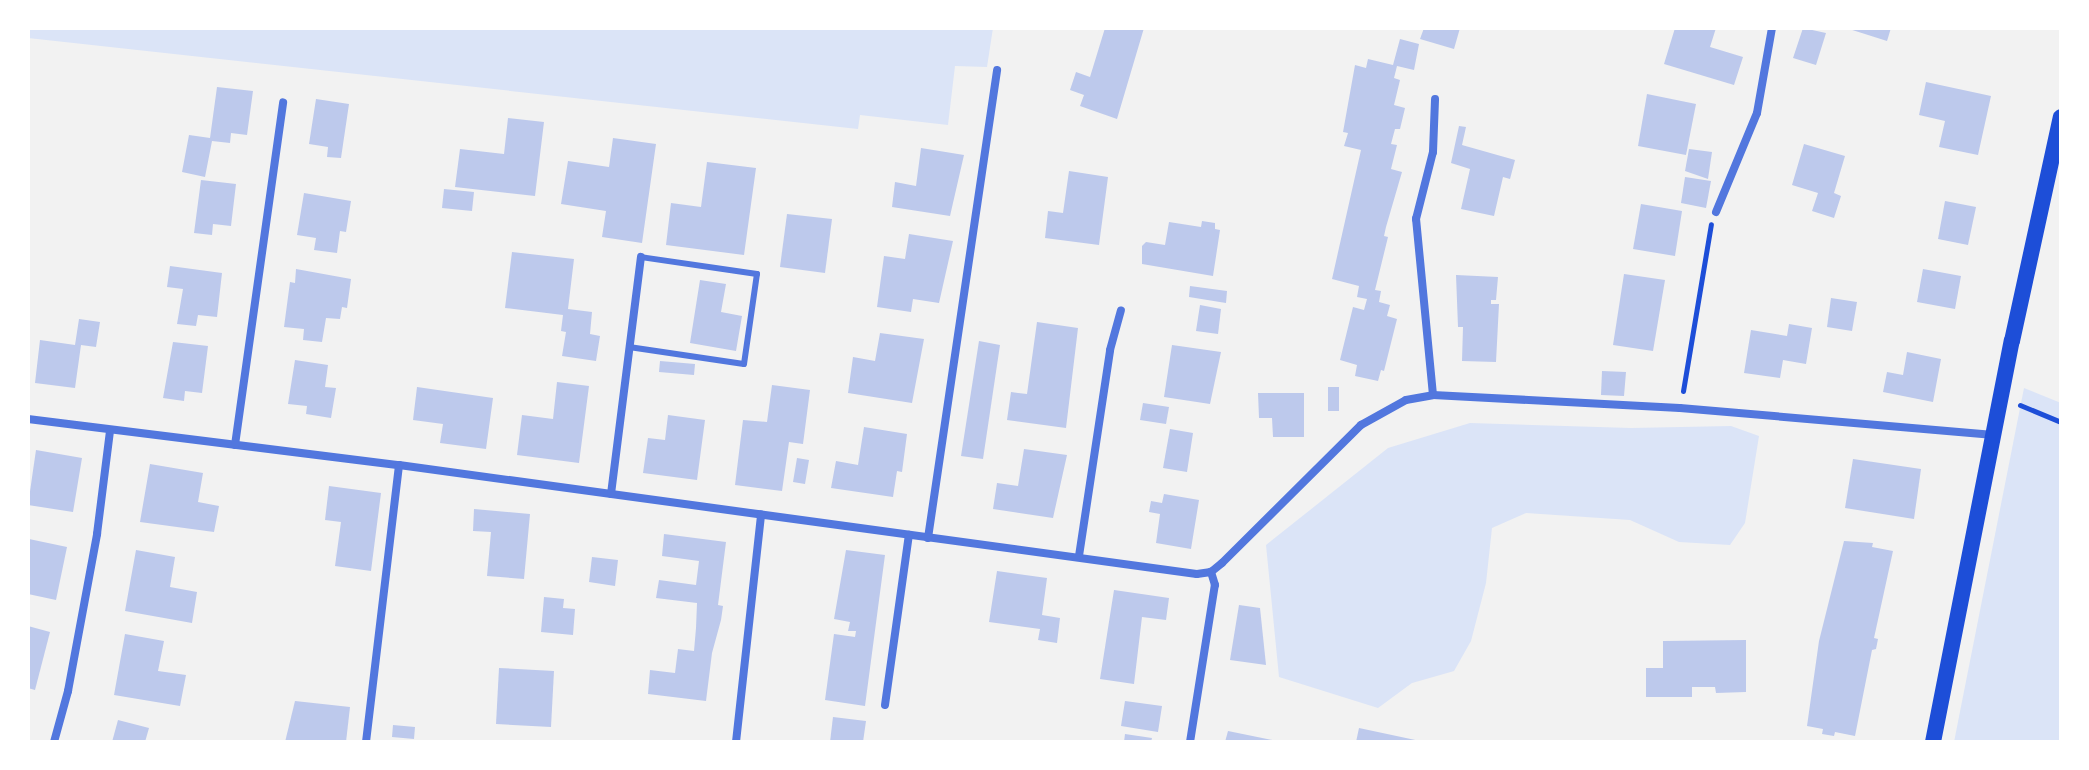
<!DOCTYPE html>
<style>
body{margin:0}
#map{position:relative;width:2089px;height:770px;overflow:hidden;background:#f2f2f2;font-family:"Fira Sans Condensed",sans-serif}
div>[style]{position:absolute}
.green>*{inset:0;background:#dbe4f7}
.building>*{inset:0;background:#bdc9ec}
.path>*{height:5px;margin:-2.5px;padding:0 2.5px;transform-origin:2.5px;border-radius:2.5px;background:#1d4ed8}
.service>*{height:6px;margin:-3px;padding:0 3px;transform-origin:3px;border-radius:3px;background:#5277de}
.minor>*{height:8px;margin:-4px;padding:0 4px;transform-origin:4px;border-radius:4px;background:#5277de}
.secondary>*{height:16px;margin:-8px;padding:0 8px;transform-origin:8px;border-radius:8px;background:#1d4ed8}
span{translate:-50% -50%;white-space:nowrap;text-align:center;line-height:1.15;-webkit-text-stroke:7px #fff;paint-order:stroke}
.frame{position:absolute;inset:0;border:30px solid #fff;pointer-events:none}
</style>
<div id="map">
<div class="green">
<div style="clip-path:polygon(28px 28px,993px 28px,987px 67px,955px 66px,948px 125px,860px 115px,858px 129px,28px 38px)"></div>
<div style="clip-path:polygon(2024px 388px,2061px 403px,2061px 742px,1954px 742px)"></div>
<div style="clip-path:polygon(1470px 423px,1631px 428px,1731px 426px,1759px 436px,1745px 523px,1730px 545px,1679px 542px,1630px 520px,1526px 513px,1492px 528px,1486px 583px,1471px 641px,1454px 671px,1412px 683px,1378px 708px,1279px 677px,1266px 545px,1388px 448px)"></div>
</div>
<div class="building">
<div style="clip-path:polygon(1105px 28px,1144px 28px,1117px 119px,1080px 106px,1084px 95px,1070px 90px,1076px 72px,1090px 77px)"></div>
<div style="clip-path:polygon(1424px 28px,1460px 28px,1454px 49px,1420px 39px)"></div>
<div style="clip-path:polygon(1675px 28px,1716px 28px,1710px 47px,1743px 57px,1734px 85px,1664px 64px)"></div>
<div style="clip-path:polygon(1803px 28px,1826px 33px,1816px 65px,1793px 58px)"></div>
<div style="clip-path:polygon(1846px 28px,1891px 28px,1887px 41px)"></div>
<div style="clip-path:polygon(1400px 39px,1419px 44px,1414px 70px,1397px 66px,1394px 78px,1400px 80px,1394px 105px,1405px 108px,1400px 129px,1395px 129px,1391px 144px,1397px 145px,1391px 169px,1402px 172px,1386px 227px,1384px 236px,1388px 237px,1375px 290px,1381px 291px,1379px 302px,1390px 305px,1387px 316px,1397px 319px,1384px 371px,1381px 370px,1378px 381px,1355px 376px,1357px 365px,1340px 360px,1353px 307px,1364px 310px,1367px 299px,1357px 297px,1359px 286px,1332px 279px,1361px 150px,1344px 146px,1348px 133px,1343px 132px,1355px 65px,1366px 68px,1368px 59px,1393px 65px)"></div>
<div style="clip-path:polygon(1926px 82px,1991px 96px,1978px 155px,1939px 147px,1945px 121px,1919px 115px)"></div>
<div style="clip-path:polygon(217px 87px,253px 91px,247px 135px,231px 133px,230px 143px,212px 141px,205px 177px,182px 172px,189px 135px,210px 138px)"></div>
<div style="clip-path:polygon(1647px 94px,1696px 104px,1686px 155px,1638px 146px)"></div>
<div style="clip-path:polygon(316px 99px,349px 104px,341px 158px,327px 157px,328px 147px,309px 144px)"></div>
<div style="clip-path:polygon(508px 118px,544px 122px,535px 196px,455px 187px,460px 149px,504px 154px)"></div>
<div style="clip-path:polygon(1459px 126px,1466px 127px,1462px 145px,1515px 160px,1510px 179px,1503px 177px,1494px 216px,1461px 209px,1470px 169px,1451px 163px)"></div>
<div style="clip-path:polygon(613px 138px,656px 144px,642px 243px,602px 237px,606px 211px,561px 204px,568px 161px,609px 167px)"></div>
<div style="clip-path:polygon(1804px 144px,1845px 156px,1834px 193px,1841px 196px,1834px 218px,1812px 211px,1818px 193px,1792px 185px)"></div>
<div style="clip-path:polygon(921px 148px,964px 155px,950px 216px,892px 207px,895px 182px,916px 186px)"></div>
<div style="clip-path:polygon(1689px 149px,1712px 152px,1708px 179px,1685px 171px)"></div>
<div style="clip-path:polygon(707px 162px,756px 168px,744px 255px,666px 245px,671px 203px,701px 207px)"></div>
<div style="clip-path:polygon(1069px 171px,1108px 177px,1099px 245px,1045px 238px,1048px 211px,1063px 213px)"></div>
<div style="clip-path:polygon(1685px 177px,1711px 181px,1706px 208px,1681px 203px)"></div>
<div style="clip-path:polygon(201px 180px,236px 184px,231px 226px,213px 224px,212px 235px,194px 233px)"></div>
<div style="clip-path:polygon(444px 189px,474px 192px,472px 211px,442px 208px)"></div>
<div style="clip-path:polygon(304px 193px,351px 201px,346px 232px,340px 231px,337px 253px,314px 250px,316px 238px,297px 235px)"></div>
<div style="clip-path:polygon(1945px 201px,1976px 207px,1968px 245px,1938px 239px)"></div>
<div style="clip-path:polygon(1641px 204px,1682px 211px,1675px 256px,1633px 249px)"></div>
<div style="clip-path:polygon(787px 214px,832px 219px,825px 273px,780px 267px)"></div>
<div style="clip-path:polygon(1202px 221px,1215px 223px,1215px 229px,1220px 230px,1213px 276px,1142px 264px,1142px 246px,1146px 242px,1165px 245px,1169px 222px,1201px 227px)"></div>
<div style="clip-path:polygon(909px 234px,953px 241px,939px 303px,913px 299px,911px 312px,877px 307px,884px 256px,905px 259px)"></div>
<div style="clip-path:polygon(512px 252px,574px 259px,568px 309px,592px 312px,590px 334px,600px 336px,596px 361px,562px 356px,566px 332px,561px 331px,563px 315px,505px 308px)"></div>
<div style="clip-path:polygon(170px 266px,222px 273px,217px 317px,198px 315px,196px 326px,177px 324px,183px 289px,167px 287px)"></div>
<div style="clip-path:polygon(296px 269px,351px 279px,347px 308px,342px 307px,340px 319px,326px 318px,322px 342px,303px 340px,304px 329px,284px 327px,290px 282px,295px 283px)"></div>
<div style="clip-path:polygon(1923px 269px,1961px 276px,1955px 309px,1917px 302px)"></div>
<div style="clip-path:polygon(1624px 274px,1665px 280px,1653px 351px,1613px 345px)"></div>
<div style="clip-path:polygon(1456px 275px,1498px 277px,1496px 300px,1491px 300px,1491px 304px,1499px 304px,1496px 362px,1462px 361px,1463px 327px,1458px 327px)"></div>
<div style="clip-path:polygon(700px 280px,726px 284px,721px 312px,742px 316px,736px 351px,690px 343px)"></div>
<div style="clip-path:polygon(1190px 286px,1227px 291px,1226px 303px,1189px 297px)"></div>
<div style="clip-path:polygon(1831px 298px,1857px 302px,1852px 331px,1827px 327px)"></div>
<div style="clip-path:polygon(1200px 305px,1221px 309px,1218px 334px,1196px 331px)"></div>
<div style="clip-path:polygon(79px 319px,100px 322px,96px 347px,81px 345px,75px 388px,35px 383px,40px 340px,75px 345px)"></div>
<div style="clip-path:polygon(1037px 322px,1078px 328px,1066px 428px,1007px 420px,1011px 392px,1027px 394px)"></div>
<div style="clip-path:polygon(1789px 324px,1812px 328px,1806px 364px,1783px 360px,1780px 378px,1744px 373px,1751px 330px,1787px 336px)"></div>
<div style="clip-path:polygon(880px 333px,924px 339px,912px 403px,848px 393px,853px 357px,875px 361px)"></div>
<div style="clip-path:polygon(979px 341px,1000px 345px,983px 459px,961px 456px)"></div>
<div style="clip-path:polygon(173px 342px,208px 346px,202px 393px,185px 391px,184px 401px,163px 398px)"></div>
<div style="clip-path:polygon(1172px 345px,1221px 352px,1210px 404px,1164px 397px)"></div>
<div style="clip-path:polygon(1907px 352px,1941px 359px,1933px 402px,1883px 392px,1887px 372px,1903px 375px)"></div>
<div style="clip-path:polygon(295px 360px,328px 365px,325px 387px,336px 388px,331px 418px,306px 414px,307px 406px,288px 404px)"></div>
<div style="clip-path:polygon(660px 361px,695px 364px,694px 375px,659px 372px)"></div>
<div style="clip-path:polygon(1602px 371px,1626px 372px,1624px 396px,1601px 395px)"></div>
<div style="clip-path:polygon(557px 382px,589px 386px,579px 463px,517px 455px,522px 415px,553px 419px)"></div>
<div style="clip-path:polygon(772px 385px,810px 390px,803px 444px,789px 442px,782px 491px,735px 485px,743px 420px,767px 422px)"></div>
<div style="clip-path:polygon(417px 387px,493px 398px,486px 449px,440px 443px,443px 424px,413px 420px)"></div>
<div style="clip-path:polygon(1328px 387px,1339px 387px,1339px 411px,1328px 411px)"></div>
<div style="clip-path:polygon(1258px 393px,1304px 393px,1304px 437px,1273px 437px,1272px 418px,1259px 418px)"></div>
<div style="clip-path:polygon(1143px 403px,1169px 407px,1166px 424px,1140px 420px)"></div>
<div style="clip-path:polygon(668px 415px,705px 420px,697px 480px,643px 473px,648px 438px,665px 440px)"></div>
<div style="clip-path:polygon(864px 427px,907px 434px,902px 472px,897px 471px,893px 497px,831px 488px,836px 461px,858px 465px)"></div>
<div style="clip-path:polygon(1170px 429px,1193px 433px,1187px 472px,1163px 468px)"></div>
<div style="clip-path:polygon(1024px 449px,1067px 455px,1053px 518px,993px 509px,997px 483px,1018px 486px)"></div>
<div style="clip-path:polygon(36px 450px,82px 458px,73px 512px,28px 505px)"></div>
<div style="clip-path:polygon(797px 458px,809px 460px,805px 484px,793px 482px)"></div>
<div style="clip-path:polygon(1853px 459px,1921px 469px,1914px 519px,1845px 508px)"></div>
<div style="clip-path:polygon(150px 464px,203px 473px,198px 502px,219px 506px,214px 532px,140px 522px)"></div>
<div style="clip-path:polygon(329px 486px,381px 493px,371px 571px,335px 566px,341px 522px,325px 520px)"></div>
<div style="clip-path:polygon(1164px 494px,1199px 500px,1191px 549px,1156px 543px,1160px 514px,1149px 512px,1151px 501px,1162px 503px)"></div>
<div style="clip-path:polygon(474px 509px,530px 514px,524px 579px,487px 576px,491px 532px,473px 531px)"></div>
<div style="clip-path:polygon(664px 534px,726px 542px,718px 605px,723px 606px,721px 620px,712px 653px,706px 701px,648px 694px,650px 670px,675px 673px,678px 649px,694px 651px,696px 628px,697px 603px,656px 598px,659px 580px,696px 585px,699px 561px,662px 556px)"></div>
<div style="clip-path:polygon(29px 539px,67px 547px,56px 600px,28px 594px)"></div>
<div style="clip-path:polygon(1844px 541px,1873px 543px,1872px 547px,1893px 551px,1874px 638px,1878px 639px,1876px 649px,1872px 650px,1855px 736px,1835px 732px,1834px 736px,1822px 734px,1823px 729px,1807px 726px,1819px 641px)"></div>
<div style="clip-path:polygon(136px 550px,175px 557px,170px 587px,197px 592px,192px 623px,125px 611px)"></div>
<div style="clip-path:polygon(846px 550px,885px 555px,865px 706px,825px 700px,834px 634px,855px 637px,856px 631px,848px 631px,850px 622px,834px 619px)"></div>
<div style="clip-path:polygon(592px 557px,618px 560px,615px 586px,589px 582px)"></div>
<div style="clip-path:polygon(997px 571px,1047px 578px,1042px 615px,1060px 618px,1057px 643px,1038px 640px,1040px 629px,989px 622px)"></div>
<div style="clip-path:polygon(1114px 590px,1169px 598px,1166px 620px,1142px 617px,1134px 684px,1100px 679px)"></div>
<div style="clip-path:polygon(544px 597px,564px 599px,563px 608px,575px 609px,573px 635px,541px 632px)"></div>
<div style="clip-path:polygon(1239px 605px,1260px 608px,1266px 665px,1230px 660px)"></div>
<div style="clip-path:polygon(28px 626px,50px 632px,35px 690px,28px 688px)"></div>
<div style="clip-path:polygon(125px 634px,164px 641px,158px 671px,186px 675px,180px 706px,114px 695px)"></div>
<div style="clip-path:polygon(1746px 640px,1746px 692px,1716px 693px,1715px 687px,1692px 687px,1692px 697px,1646px 697px,1646px 668px,1663px 668px,1663px 641px)"></div>
<div style="clip-path:polygon(499px 668px,554px 671px,551px 727px,496px 724px)"></div>
<div style="clip-path:polygon(295px 701px,350px 707px,346px 742px,285px 742px)"></div>
<div style="clip-path:polygon(1125px 701px,1162px 706px,1158px 732px,1121px 726px)"></div>
<div style="clip-path:polygon(833px 717px,866px 721px,863px 742px,830px 742px)"></div>
<div style="clip-path:polygon(118px 720px,149px 728px,145px 742px,112px 742px)"></div>
<div style="clip-path:polygon(393px 725px,415px 727px,414px 739px,392px 737px)"></div>
<div style="clip-path:polygon(1359px 728px,1420px 741px,1420px 742px,1356px 742px)"></div>
<div style="clip-path:polygon(1228px 731px,1277px 741px,1277px 742px,1225px 742px)"></div>
<div style="clip-path:polygon(1125px 734px,1152px 738px,1151px 742px,1124px 742px)"></div>
</div>
<div class="path">
<div style="left:1683px;top:391px;width:169px;rotate:-80.5deg"></div>
<div style="left:2020px;top:405px;width:44px;rotate:22.5deg"></div>
</div>
<div class="service">
<div style="left:629px;top:347px;width:116px;rotate:8.4deg"></div>
<div style="left:744px;top:364px;width:91px;rotate:-81.8deg"></div>
<div style="left:757px;top:274px;width:117px;rotate:-171.7deg"></div>
</div>
<div class="minor">
<div style="left:1716px;top:212px;width:107px;rotate:-67.5deg"></div>
<div style="left:1757px;top:113px;width:86px;rotate:-80deg"></div>
<div style="left:1433px;top:395px;width:177px;rotate:-95.5deg"></div>
<div style="left:1416px;top:219px;width:69px;rotate:-75.8deg"></div>
<div style="left:1433px;top:152px;width:53px;rotate:-87.8deg"></div>
<div style="left:28px;top:419px;width:374px;rotate:7.1deg"></div>
<div style="left:399px;top:465px;width:805px;rotate:7.78deg"></div>
<div style="left:1197px;top:574px;width:14px;rotate:-8deg"></div>
<div style="left:1211px;top:572px;width:14px;rotate:-39deg"></div>
<div style="left:1222px;top:563px;width:196px;rotate:-44.8deg"></div>
<div style="left:1361px;top:425px;width:51px;rotate:-29.1deg"></div>
<div style="left:1406px;top:400px;width:27px;rotate:-10deg"></div>
<div style="left:1433px;top:395px;width:247px;rotate:3deg"></div>
<div style="left:1680px;top:408px;width:315px;rotate:4.9deg"></div>
<div style="left:235px;top:445px;width:346px;rotate:-82deg"></div>
<div style="left:611px;top:494px;width:239px;rotate:-82.8deg"></div>
<div style="left:928px;top:538px;width:473px;rotate:-81.6deg"></div>
<div style="left:1079px;top:556px;width:208px;rotate:-81.4deg"></div>
<div style="left:1110px;top:350px;width:41px;rotate:-74.6deg"></div>
<div style="left:885px;top:705px;width:172px;rotate:-82deg"></div>
<div style="left:54px;top:742px;width:53px;rotate:-74.6deg"></div>
<div style="left:68px;top:691px;width:160px;rotate:-79.5deg"></div>
<div style="left:97px;top:534px;width:104px;rotate:-82.8deg"></div>
<div style="left:366px;top:742px;width:279px;rotate:-83.2deg"></div>
<div style="left:736px;top:742px;width:229px;rotate:-83.7deg"></div>
<div style="left:1190px;top:742px;width:159px;rotate:-81deg"></div>
<div style="left:1215px;top:585px;width:14px;rotate:-107deg"></div>
</div>
<div class="secondary">
<div style="left:1933px;top:742px;width:409px;rotate:-78.9deg"></div>
<div style="left:2012px;top:341px;width:229px;rotate:-77.7deg"></div>
</div>
<div class="frame"></div>
</div>
